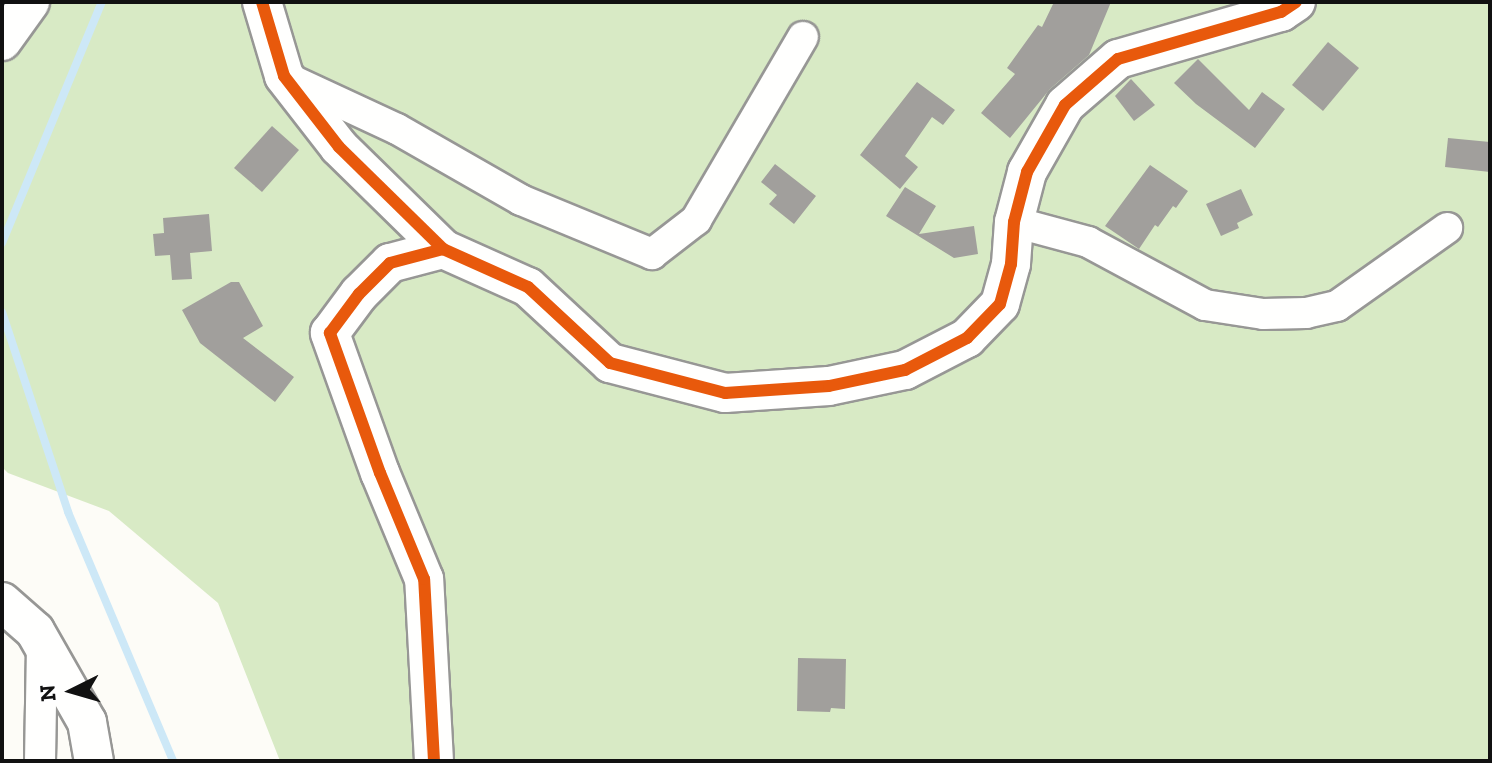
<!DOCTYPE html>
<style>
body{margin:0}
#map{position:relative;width:1492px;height:763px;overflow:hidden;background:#fdfcf7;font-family:"Zilla Slab",serif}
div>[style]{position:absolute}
.forest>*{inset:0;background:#d8eac5}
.stream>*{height:8px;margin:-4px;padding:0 4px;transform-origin:4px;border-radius:4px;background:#cde8f7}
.building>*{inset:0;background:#a19f9c}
.roads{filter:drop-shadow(2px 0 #979795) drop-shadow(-2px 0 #979795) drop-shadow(0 2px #979795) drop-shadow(0 -2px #979795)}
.minor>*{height:30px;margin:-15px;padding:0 15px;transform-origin:15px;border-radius:15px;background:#fffffe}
.tertiary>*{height:38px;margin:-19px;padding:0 19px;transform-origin:19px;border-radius:19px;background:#fffffe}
.cycleway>*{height:12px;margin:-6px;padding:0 6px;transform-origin:6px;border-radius:6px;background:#e8590c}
span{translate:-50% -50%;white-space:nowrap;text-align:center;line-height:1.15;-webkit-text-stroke:8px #fff;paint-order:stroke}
.frame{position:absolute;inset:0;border:4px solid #111;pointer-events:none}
.north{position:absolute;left:32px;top:651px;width:80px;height:80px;-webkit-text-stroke:6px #fff;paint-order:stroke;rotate:265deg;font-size:22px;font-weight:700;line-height:32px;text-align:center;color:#111}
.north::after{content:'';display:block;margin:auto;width:28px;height:36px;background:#111;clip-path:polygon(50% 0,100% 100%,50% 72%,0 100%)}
</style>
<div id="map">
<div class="forest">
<div style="clip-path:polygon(2px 2px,1490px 2px,1490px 761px,280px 761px,218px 603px,109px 511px,8px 473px,2px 467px)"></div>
</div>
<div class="stream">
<div style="left:2px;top:243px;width:261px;rotate:-67.5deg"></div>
<div style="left:2px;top:312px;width:211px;rotate:71.7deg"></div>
<div style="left:68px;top:512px;width:270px;rotate:67.1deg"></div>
</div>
<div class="building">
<div style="clip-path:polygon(1054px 2px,1111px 2px,1089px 55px,1050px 89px,1010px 138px,981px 113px,1015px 74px,1007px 68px,1038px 25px,1042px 27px)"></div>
<div style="clip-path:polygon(1328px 42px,1359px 68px,1323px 111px,1292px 85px)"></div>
<div style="clip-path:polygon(1198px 59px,1249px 110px,1262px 92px,1285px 109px,1255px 148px,1196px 104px,1174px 83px)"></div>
<div style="clip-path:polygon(1131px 79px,1155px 105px,1134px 121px,1115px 96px)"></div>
<div style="clip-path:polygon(917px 82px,955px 110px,943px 125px,932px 117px,905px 156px,918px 167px,900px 189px,860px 155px)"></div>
<div style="clip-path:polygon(272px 126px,299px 150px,262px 192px,234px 168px)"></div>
<div style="clip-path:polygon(1448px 138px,1490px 142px,1490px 172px,1445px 167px)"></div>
<div style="clip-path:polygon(775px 164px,816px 196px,794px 224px,769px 204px,777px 195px,761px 182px)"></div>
<div style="clip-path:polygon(1150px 165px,1188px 191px,1176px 208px,1173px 206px,1158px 227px,1155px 225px,1139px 249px,1105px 226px)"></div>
<div style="clip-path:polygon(905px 187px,936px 206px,919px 234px,974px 226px,978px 254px,954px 258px,886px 216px)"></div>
<div style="clip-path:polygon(1241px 189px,1253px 215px,1237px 223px,1239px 228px,1221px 236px,1206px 204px)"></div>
<div style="clip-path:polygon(209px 214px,212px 251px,190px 253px,192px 279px,172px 280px,170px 255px,155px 256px,153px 234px,164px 233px,163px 218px)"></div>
<div style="clip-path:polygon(231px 282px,239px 282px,263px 326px,243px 338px,294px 377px,275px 402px,200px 343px,182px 310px)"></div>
<div style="clip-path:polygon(798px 658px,846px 659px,845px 709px,831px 708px,830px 712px,797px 711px)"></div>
</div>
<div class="roads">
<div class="minor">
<div style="left:285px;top:77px;width:123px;rotate:24.9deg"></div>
<div style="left:397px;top:129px;width:143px;rotate:29.8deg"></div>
<div style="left:521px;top:200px;width:142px;rotate:22.4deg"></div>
<div style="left:652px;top:254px;width:56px;rotate:-37.7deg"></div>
<div style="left:696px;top:220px;width:212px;rotate:-59.7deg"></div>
<div style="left:1014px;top:222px;width:77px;rotate:15.1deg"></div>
<div style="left:1088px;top:242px;width:133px;rotate:28.3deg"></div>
<div style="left:1205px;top:305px;width:59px;rotate:8.8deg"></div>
<div style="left:1263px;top:314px;width:43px;rotate:-1.3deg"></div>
<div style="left:1306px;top:313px;width:32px;rotate:-13deg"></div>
<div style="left:1337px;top:306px;width:135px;rotate:-35.3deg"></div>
<div style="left:40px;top:761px;width:118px;rotate:-89deg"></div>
</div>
<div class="tertiary">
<div style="left:262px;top:2px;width:77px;rotate:73.4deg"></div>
<div style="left:284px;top:76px;width:90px;rotate:52.2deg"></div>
<div style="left:339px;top:147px;width:146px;rotate:44.4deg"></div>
<div style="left:443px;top:249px;width:93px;rotate:24.1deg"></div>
<div style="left:528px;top:287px;width:112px;rotate:42.8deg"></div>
<div style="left:610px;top:363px;width:119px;rotate:14.6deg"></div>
<div style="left:725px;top:393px;width:104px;rotate:-3.9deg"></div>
<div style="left:829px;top:386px;width:78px;rotate:-11.9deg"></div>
<div style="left:905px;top:370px;width:70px;rotate:-27.3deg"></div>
<div style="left:967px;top:338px;width:47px;rotate:-45.9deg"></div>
<div style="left:1000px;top:304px;width:41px;rotate:-74.6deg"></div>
<div style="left:1011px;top:264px;width:42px;rotate:-85.9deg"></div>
<div style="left:1014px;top:222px;width:52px;rotate:-75.4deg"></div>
<div style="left:1027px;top:172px;width:77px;rotate:-60.4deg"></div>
<div style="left:1065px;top:105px;width:70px;rotate:-41deg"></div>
<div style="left:1118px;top:59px;width:170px;rotate:-16.1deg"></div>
<div style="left:1281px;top:12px;width:18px;rotate:-34deg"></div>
<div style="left:2px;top:41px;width:48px;rotate:-54.3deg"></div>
<div style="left:2px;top:602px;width:44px;rotate:41.3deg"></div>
<div style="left:35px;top:631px;width:105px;rotate:60.3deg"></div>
<div style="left:87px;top:722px;width:40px;rotate:80deg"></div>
<div style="left:434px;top:761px;width:182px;rotate:-93.1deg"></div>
<div style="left:424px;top:579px;width:115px;rotate:-112.5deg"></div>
<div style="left:380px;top:473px;width:149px;rotate:-109.7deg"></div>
<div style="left:330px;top:333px;width:49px;rotate:-53.4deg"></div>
<div style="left:359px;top:294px;width:44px;rotate:-45deg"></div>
<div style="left:390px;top:263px;width:55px;rotate:-14.8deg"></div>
</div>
</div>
<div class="cycleway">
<div style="left:262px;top:2px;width:77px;rotate:73.4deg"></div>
<div style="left:284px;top:76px;width:90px;rotate:52.2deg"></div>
<div style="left:339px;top:147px;width:146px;rotate:44.4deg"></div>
<div style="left:443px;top:249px;width:93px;rotate:24.1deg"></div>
<div style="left:528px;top:287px;width:112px;rotate:42.8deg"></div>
<div style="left:610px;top:363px;width:119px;rotate:14.6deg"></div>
<div style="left:725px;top:393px;width:104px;rotate:-3.9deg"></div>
<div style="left:829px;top:386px;width:78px;rotate:-11.9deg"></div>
<div style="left:905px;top:370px;width:70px;rotate:-27.3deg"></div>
<div style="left:967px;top:338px;width:47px;rotate:-45.9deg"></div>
<div style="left:1000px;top:304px;width:41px;rotate:-74.6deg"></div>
<div style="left:1011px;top:264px;width:42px;rotate:-85.9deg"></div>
<div style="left:1014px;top:222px;width:52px;rotate:-75.4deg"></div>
<div style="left:1027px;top:172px;width:77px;rotate:-60.4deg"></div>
<div style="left:1065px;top:105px;width:70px;rotate:-41deg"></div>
<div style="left:1118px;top:59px;width:170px;rotate:-16.1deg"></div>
<div style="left:1281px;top:12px;width:18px;rotate:-34deg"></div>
<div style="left:434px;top:761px;width:182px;rotate:-93.1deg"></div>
<div style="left:424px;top:579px;width:115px;rotate:-112.5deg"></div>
<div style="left:380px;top:473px;width:149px;rotate:-109.7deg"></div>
<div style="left:330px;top:333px;width:49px;rotate:-53.4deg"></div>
<div style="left:359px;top:294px;width:44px;rotate:-45deg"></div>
<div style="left:390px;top:263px;width:55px;rotate:-14.8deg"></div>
</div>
<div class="frame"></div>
<div class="north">N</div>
</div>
